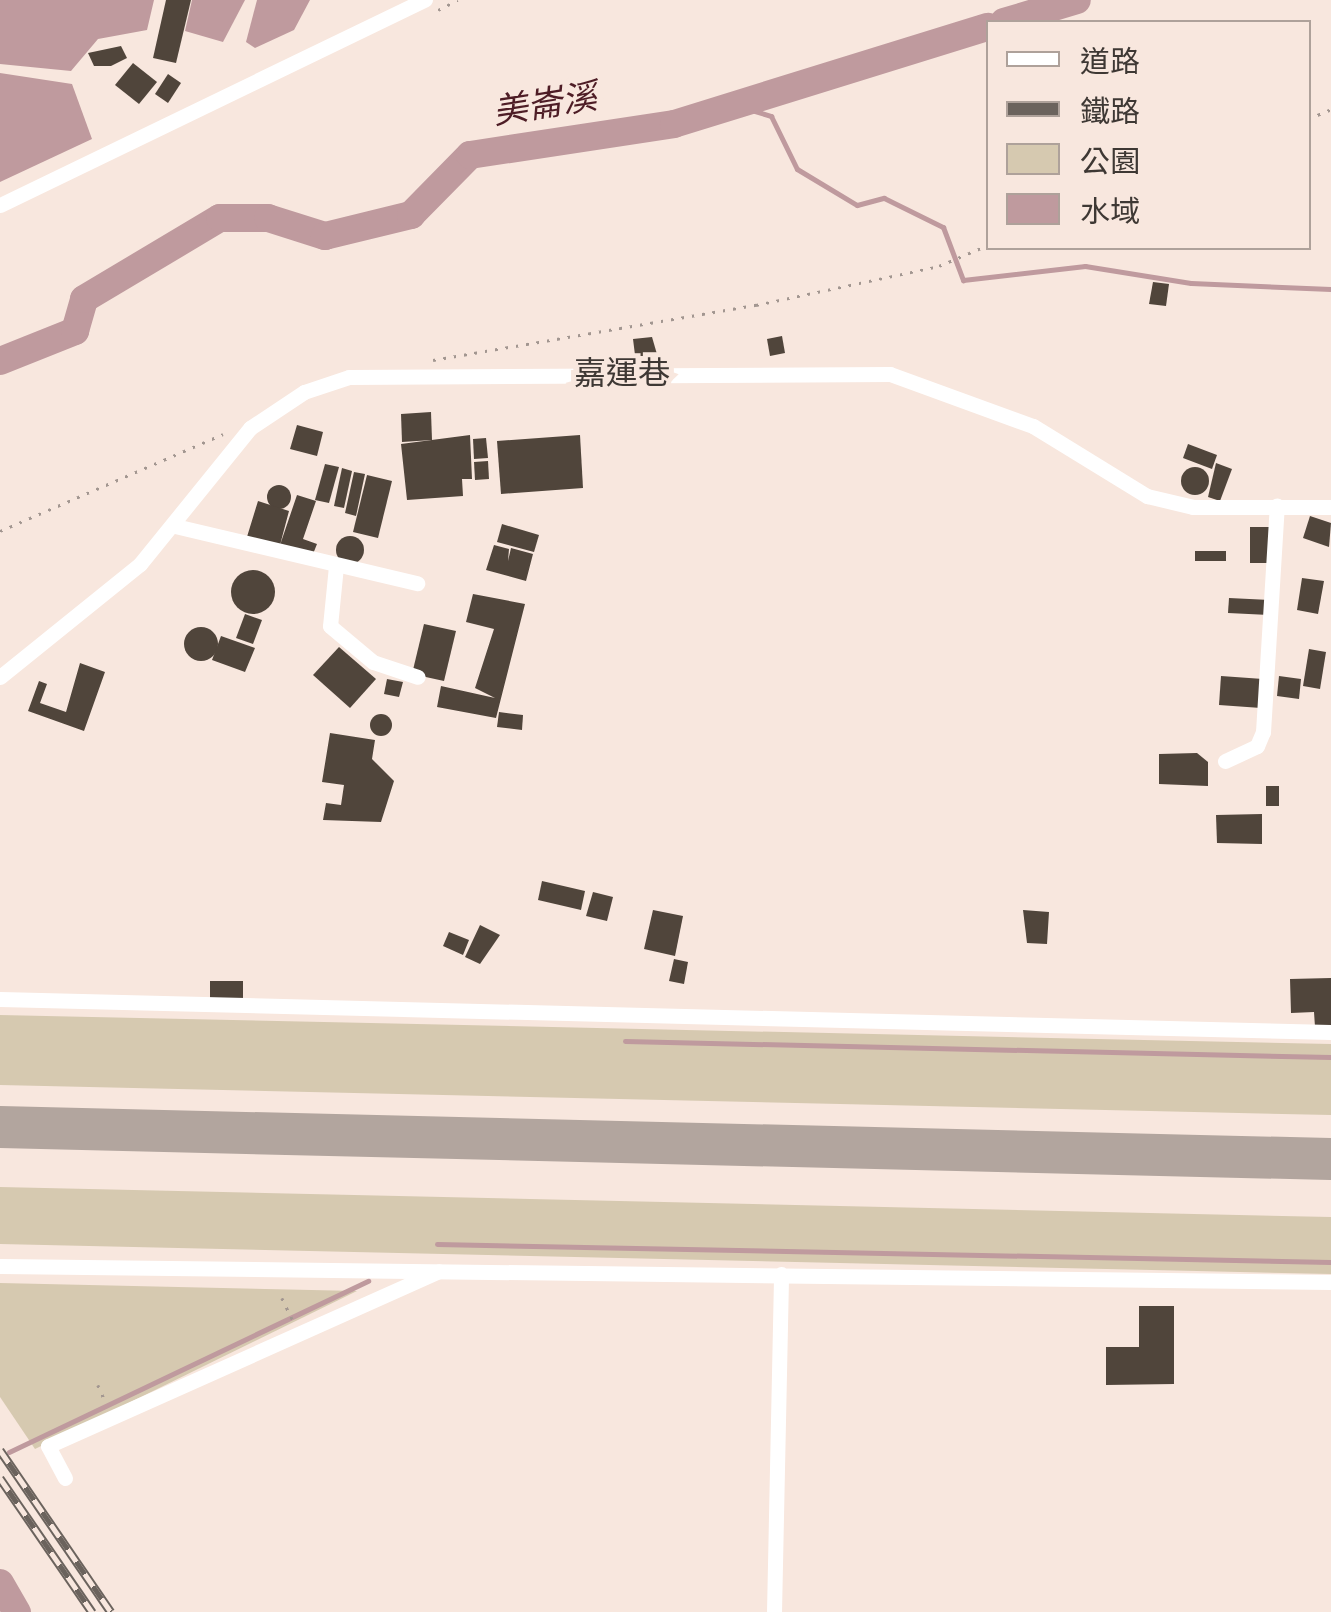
<!DOCTYPE html>
<meta charset="utf-8">
<style>
body{margin:0}
#map{position:relative;width:1331px;height:1612px;overflow:hidden;background:#f8e7de;font-family:"Sofia Sans Condensed","Noto Sans TC",sans-serif}
div>[style]{position:absolute}
.green>*{inset:0;background:#d6c9b0}
.water>*{inset:0;background:#bf9a9e}
.stream>*{height:5px;margin:-2.5px;padding:0 2.5px;transform-origin:2.5px;border-radius:2.5px;background:#bf9a9e}
.river>*{height:28px;margin:-14px;padding:0 14px;transform-origin:14px;border-radius:14px;background:#bf9a9e}
.taxiway>*{height:42px;margin:-21px;padding:0 21px;transform-origin:21px;border-radius:21px;background:#b2a59e}
.building>*{inset:0;background:#50453b}
.round{border-radius:50%}
.path>*{height:2.5px;margin-top:-1.25px;transform-origin:0;background:repeating-linear-gradient(90deg,#a29690 0 2.5px,transparent 0 10.5px)}
.minor>*{height:15px;margin:-7.5px;padding:0 7.5px;transform-origin:7.5px;border-radius:7.5px;background:#fff}
.rail>*{height:9px;margin-top:-4.5px;transform-origin:0;background:repeating-linear-gradient(90deg,#f8e7de 0 15px,#6b635d 0 30px);box-sizing:border-box;border-block:2px solid #6b635d}
span{translate:-50% -50%;white-space:nowrap;text-align:center;line-height:1.15;-webkit-text-stroke:10px #f8e7de;paint-order:stroke}
.street-label{font-size:32px;color:#3e3834}
.water-label{font-size:35px;color:#4e1d26;font-style:italic}
.legend{position:absolute;left:986px;top:20px;width:325px;height:230px;box-sizing:border-box;background:#f8e7de;border:2px solid #aea19a;margin:0;padding:12px 18px;list-style:none;font-size:30px;color:#3e3834}
.legend li{display:flex;align-items:center;gap:20px;height:50px}
.legend b{width:50px;border:2px solid #aea19a}
</style>
<div id="map">
<div class="green">
<div style="clip-path:polygon(0 1015px,1331px 1044px,1331px 1115px,0 1085px)"></div>
<div style="clip-path:polygon(0 1187px,1331px 1217px,1331px 1274px,0 1244px)"></div>
<div style="clip-path:polygon(0 1283px,357px 1291px,35px 1449px,0 1397px)"></div>
</div>
<div class="water">
<div style="clip-path:polygon(0 0,154px 0,147px 30px,98px 39px,71px 71px,0 64px)"></div>
<div style="clip-path:polygon(192px 0,245px 0,223px 42px,185px 31px)"></div>
<div style="clip-path:polygon(257px 0,310px 0,294px 30px,255px 48px,246px 42px)"></div>
<div style="clip-path:polygon(0 73px,72px 84px,92px 139px,0 182px)"></div>
</div>
<div class="stream">
<div style="left:735px;top:105px;width:38px;rotate:17deg"></div>
<div style="left:771px;top:116px;width:59px;rotate:63.9deg"></div>
<div style="left:797px;top:169px;width:70px;rotate:31deg"></div>
<div style="left:857px;top:205px;width:28px;rotate:-15deg"></div>
<div style="left:884px;top:198px;width:66px;rotate:26.2deg"></div>
<div style="left:943px;top:227px;width:57px;rotate:69.3deg"></div>
<div style="left:963px;top:280px;width:123px;rotate:-6.5deg"></div>
<div style="left:1085px;top:266px;width:107px;rotate:9.1deg"></div>
<div style="left:1191px;top:283px;width:140px;rotate:2.5deg"></div>
<div style="left:625px;top:1041px;width:706px;rotate:1.3deg"></div>
<div style="left:437px;top:1244px;width:894px;rotate:1.15deg"></div>
<div style="left:9px;top:1452px;width:398px;rotate:-25.5deg"></div>
</div>
<div class="river">
<div style="left:1004px;top:22px;width:76px;rotate:-16.8deg"></div>
<div style="left:0;top:361px;width:81px;rotate:-21.8deg"></div>
<div style="left:75px;top:331px;width:33px;rotate:-74deg"></div>
<div style="left:84px;top:299px;width:158px;rotate:-30.8deg"></div>
<div style="left:220px;top:218px;width:48px"></div>
<div style="left:268px;top:218px;width:60px;rotate:17.5deg"></div>
<div style="left:325px;top:236px;width:89px;rotate:-13.7deg"></div>
<div style="left:411px;top:215px;width:84px;rotate:-45.5deg"></div>
<div style="left:470px;top:155px;width:206px;rotate:-8.6deg"></div>
<div style="left:674px;top:124px;width:329px;rotate:-17.2deg"></div>
<div style="left:0;top:1583px;width:34px;rotate:60deg"></div>
</div>
<div class="taxiway">
<div style="left:0;top:1127px;width:1331px;rotate:1.38deg"></div>
</div>
<div class="building">
<div style="clip-path:polygon(166px 0,191px 0,176px 63px,153px 58px)"></div>
<div style="clip-path:polygon(121px 46px,127px 58px,111px 66px,94px 66px,88px 53px)"></div>
<div style="clip-path:polygon(133px 63px,157px 82px,139px 104px,115px 85px)"></div>
<div style="clip-path:polygon(168px 74px,181px 83px,168px 103px,155px 94px)"></div>
<div style="clip-path:polygon(1153px 282px,1169px 284px,1166px 306px,1149px 304px)"></div>
<div style="clip-path:polygon(782px 336px,785px 353px,770px 356px,767px 339px)"></div>
<div style="clip-path:polygon(652px 337px,661px 368px,637px 371px,633px 339px)"></div>
<div style="clip-path:polygon(431px 412px,432px 440px,402px 442px,401px 414px)"></div>
<div style="clip-path:polygon(297px 425px,323px 432px,317px 456px,290px 449px)"></div>
<div style="clip-path:polygon(470px 435px,472px 479px,462px 479px,463px 496px,407px 500px,401px 444px)"></div>
<div style="clip-path:polygon(580px 435px,583px 488px,501px 494px,497px 441px)"></div>
<div style="clip-path:polygon(486px 438px,488px 458px,474px 459px,473px 439px)"></div>
<div style="clip-path:polygon(1188px 444px,1217px 455px,1212px 469px,1183px 458px)"></div>
<div style="clip-path:polygon(488px 461px,489px 479px,475px 480px,474px 462px)"></div>
<div style="clip-path:polygon(1216px 463px,1232px 469px,1220px 501px,1208px 497px)"></div>
<div style="clip-path:polygon(325px 464px,339px 467px,329px 503px,315px 500px)"></div>
<div class="round" style="left:1181px;top:467px;width:28px;height:28px"></div>
<div style="clip-path:polygon(342px 468px,352px 471px,344px 508px,334px 506px)"></div>
<div style="clip-path:polygon(354px 472px,365px 474px,356px 516px,345px 513px)"></div>
<div style="clip-path:polygon(367px 475px,392px 481px,378px 538px,353px 532px)"></div>
<div class="round" style="left:267px;top:485px;width:24px;height:24px"></div>
<div style="clip-path:polygon(297px 495px,316px 501px,303px 539px,317px 544px,311px 559px,246px 540px,258px 501px,289px 511px,280px 545px)"></div>
<div style="clip-path:polygon(1310px 516px,1331px 523px,1329px 547px,1303px 538px)"></div>
<div style="clip-path:polygon(502px 524px,539px 535px,534px 552px,497px 542px)"></div>
<div style="clip-path:polygon(1250px 527px,1272px 527px,1272px 563px,1250px 563px)"></div>
<div class="round" style="left:336px;top:536px;width:28px;height:28px"></div>
<div style="clip-path:polygon(494px 545px,509px 549px,508px 561px,511px 548px,533px 554px,526px 581px,486px 570px)"></div>
<div style="clip-path:polygon(1195px 551px,1226px 551px,1226px 561px,1195px 561px)"></div>
<div class="round" style="left:231px;top:570px;width:44px;height:44px"></div>
<div style="clip-path:polygon(1302px 578px,1324px 581px,1318px 614px,1297px 610px)"></div>
<div style="clip-path:polygon(473px 594px,525px 604px,496px 718px,437px 707px,441px 686px,495px 698px,475px 688px,494px 629px,466px 622px)"></div>
<div style="clip-path:polygon(1229px 598px,1270px 600px,1269px 615px,1228px 613px)"></div>
<div style="clip-path:polygon(245px 614px,262px 620px,253px 644px,236px 638px)"></div>
<div style="clip-path:polygon(424px 624px,456px 631px,444px 681px,412px 674px)"></div>
<div class="round" style="left:184px;top:627px;width:34px;height:34px"></div>
<div style="clip-path:polygon(221px 636px,255px 648px,245px 672px,212px 660px)"></div>
<div style="clip-path:polygon(339px 647px,376px 679px,350px 708px,313px 675px)"></div>
<div style="clip-path:polygon(1309px 649px,1326px 652px,1320px 689px,1303px 686px)"></div>
<div style="clip-path:polygon(80px 663px,105px 672px,84px 731px,28px 711px,39px 681px,47px 684px,40px 703px,66px 712px)"></div>
<div style="clip-path:polygon(1221px 676px,1263px 679px,1261px 708px,1219px 705px)"></div>
<div style="clip-path:polygon(1279px 676px,1301px 679px,1299px 699px,1277px 696px)"></div>
<div style="clip-path:polygon(387px 679px,403px 682px,399px 697px,384px 694px)"></div>
<div style="clip-path:polygon(499px 712px,523px 715px,522px 730px,497px 727px)"></div>
<div class="round" style="left:370px;top:714px;width:22px;height:22px"></div>
<div style="clip-path:polygon(330px 733px,375px 740px,372px 759px,394px 781px,381px 822px,323px 820px,326px 803px,341px 805px,344px 785px,322px 782px)"></div>
<div style="clip-path:polygon(1197px 753px,1208px 762px,1208px 786px,1159px 784px,1159px 754px)"></div>
<div style="clip-path:polygon(1266px 786px,1279px 786px,1279px 806px,1266px 806px)"></div>
<div style="clip-path:polygon(1262px 814px,1262px 844px,1217px 843px,1216px 815px)"></div>
<div style="clip-path:polygon(542px 881px,585px 891px,581px 910px,538px 900px)"></div>
<div style="clip-path:polygon(593px 892px,613px 897px,607px 921px,586px 916px)"></div>
<div style="clip-path:polygon(653px 910px,683px 916px,675px 956px,644px 949px)"></div>
<div style="clip-path:polygon(1023px 910px,1049px 912px,1047px 944px,1027px 943px)"></div>
<div style="clip-path:polygon(480px 925px,500px 935px,480px 964px,465px 957px)"></div>
<div style="clip-path:polygon(449px 932px,469px 940px,463px 955px,443px 946px)"></div>
<div style="clip-path:polygon(674px 959px,688px 962px,684px 984px,669px 981px)"></div>
<div style="clip-path:polygon(1331px 978px,1331px 1027px,1315px 1027px,1314px 1012px,1291px 1013px,1290px 979px)"></div>
<div style="clip-path:polygon(210px 981px,243px 981px,243px 999px,210px 999px)"></div>
<div style="clip-path:polygon(1139px 1306px,1174px 1306px,1174px 1384px,1106px 1385px,1106px 1347px,1139px 1347px)"></div>
</div>
<div class="path">
<div style="left:438px;top:10px;width:22px;rotate:-27deg"></div>
<div style="left:1308px;top:119px;width:25px;rotate:-23deg"></div>
<div style="left:433px;top:360px;width:328px;rotate:-9.7deg"></div>
<div style="left:756px;top:305px;width:187px;rotate:-12deg"></div>
<div style="left:939px;top:266px;width:53px;rotate:-23.2deg"></div>
<div style="left:0;top:531px;width:243px;rotate:-23.5deg"></div>
<div style="left:282px;top:1298px;width:25px;rotate:64deg"></div>
<div style="left:98px;top:1385px;width:20px;rotate:66deg"></div>
</div>
<div class="minor">
<div style="left:0;top:205px;width:472px;rotate:-25.8deg"></div>
<div style="left:175px;top:526px;width:249px;rotate:13.3deg"></div>
<div style="left:336px;top:566px;width:60px;rotate:95.7deg"></div>
<div style="left:330px;top:626px;width:56px;rotate:39.9deg"></div>
<div style="left:373px;top:662px;width:47px;rotate:18.4deg"></div>
<div style="left:0;top:677px;width:180px;rotate:-38.9deg"></div>
<div style="left:140px;top:564px;width:175px;rotate:-51deg"></div>
<div style="left:250px;top:428px;width:65px;rotate:-33.7deg"></div>
<div style="left:304px;top:392px;width:47px;rotate:-18.4deg"></div>
<div style="left:349px;top:377px;width:541px;rotate:-0.32deg"></div>
<div style="left:890px;top:374px;width:152px;rotate:20deg"></div>
<div style="left:1033px;top:426px;width:134px;rotate:31.6deg"></div>
<div style="left:1147px;top:496px;width:47px;rotate:13.4deg"></div>
<div style="left:1193px;top:507px;width:138px"></div>
<div style="left:1225px;top:761px;width:35px;rotate:-25deg"></div>
<div style="left:1257px;top:746px;width:15px;rotate:-67deg"></div>
<div style="left:1263px;top:732px;width:227px;rotate:-86.5deg"></div>
<div style="left:0;top:999px;width:1331px;rotate:1.42deg"></div>
<div style="left:0;top:1266px;width:1331px;rotate:0.69deg"></div>
<div style="left:65px;top:1478px;width:36px;rotate:-118deg"></div>
<div style="left:48px;top:1446px;width:428px;rotate:-24.1deg"></div>
<div style="left:774px;top:1612px;width:338px;rotate:-88.8deg"></div>
</div>
<div class="rail">
<div style="left:0;top:1450px;width:196px;rotate:55.6deg"></div>
<div style="left:0;top:1478px;width:163px;rotate:55.5deg"></div>
</div>
<div class="street-label">
<span style="left:622px;top:375px">嘉運巷</span>
</div>
<div class="water-label">
<span style="left:545px;top:106px;rotate:-9deg">美崙溪</span>
</div>
<ul class="legend">
<li><b style="height:12px;background:#fff"></b>道路</li>
<li><b style="height:12px;background:#6b635d"></b>鐵路</li>
<li><b style="height:28px;background:#d6c9b0"></b>公園</li>
<li><b style="height:28px;background:#bf9a9e"></b>水域</li>
</ul>
</div>
